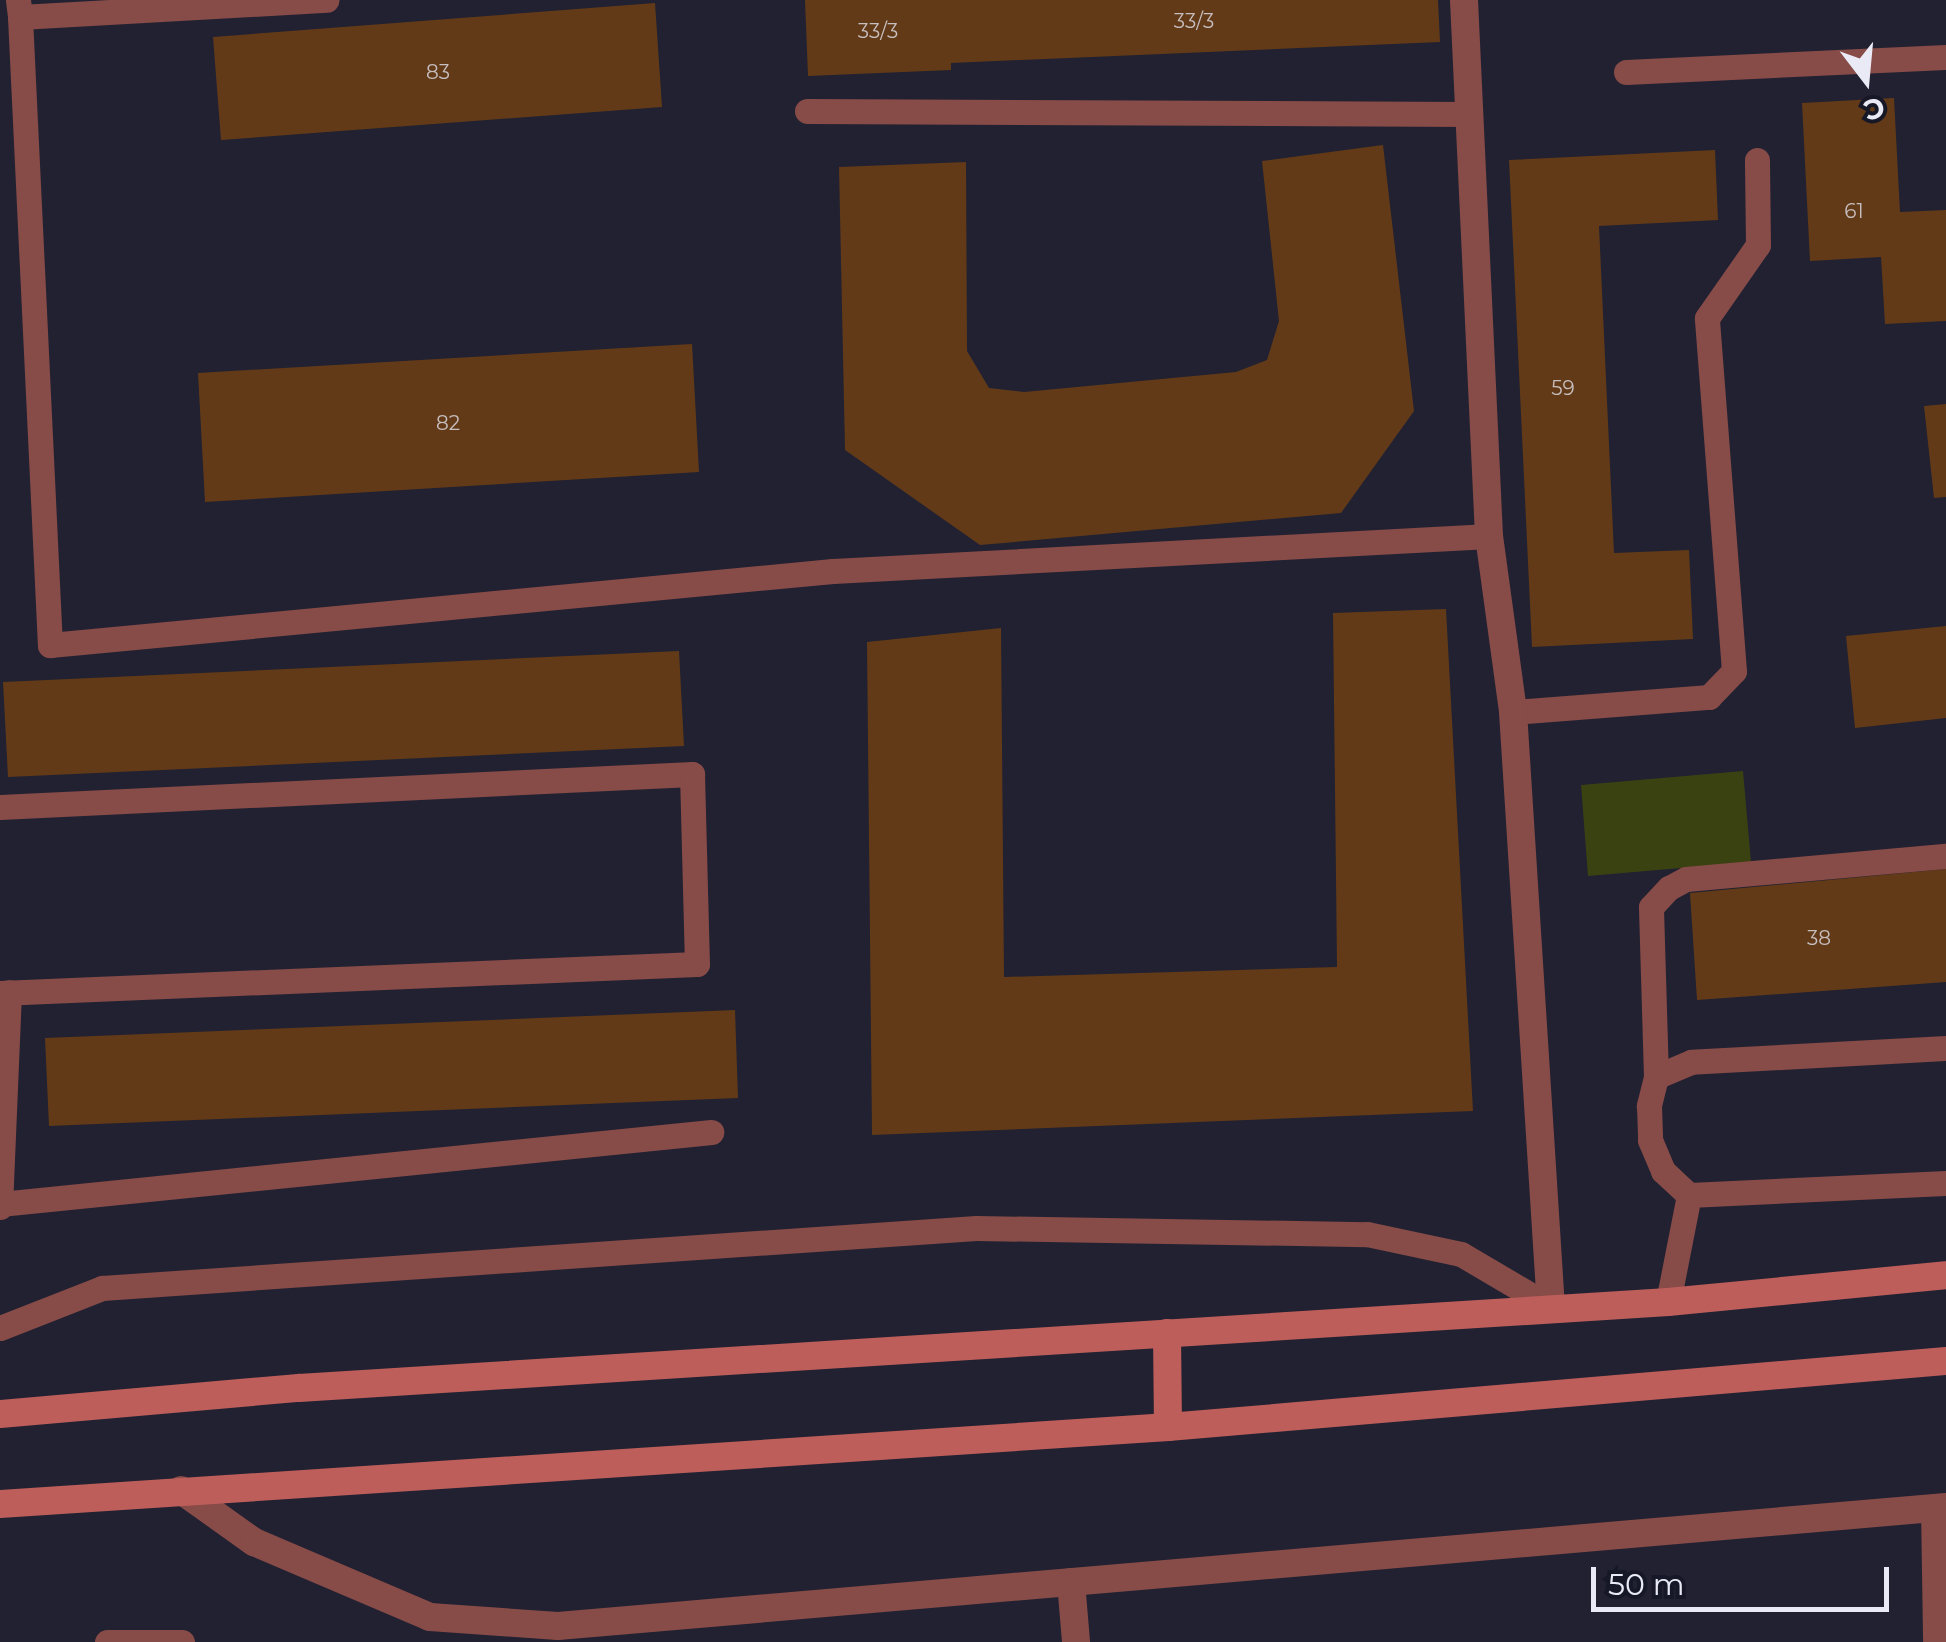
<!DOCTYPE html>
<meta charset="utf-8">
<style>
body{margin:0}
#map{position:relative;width:1946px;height:1642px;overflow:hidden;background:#212131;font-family:Montserrat,sans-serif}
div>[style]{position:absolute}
.green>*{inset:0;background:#3a4212}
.building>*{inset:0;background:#623a18}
.service>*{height:25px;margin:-12.5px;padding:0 12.5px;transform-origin:12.5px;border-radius:12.5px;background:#874b48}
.minor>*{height:28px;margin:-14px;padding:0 14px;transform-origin:14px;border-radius:14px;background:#874b48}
.secondary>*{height:28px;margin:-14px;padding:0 14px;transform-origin:14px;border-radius:14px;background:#be5e5b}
span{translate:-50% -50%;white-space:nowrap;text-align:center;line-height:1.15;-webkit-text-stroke:10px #171827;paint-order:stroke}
.number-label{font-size:20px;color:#c7bebe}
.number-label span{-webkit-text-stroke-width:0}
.north{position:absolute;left:1816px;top:30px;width:100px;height:100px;-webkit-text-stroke:8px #171827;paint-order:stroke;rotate:164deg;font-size:28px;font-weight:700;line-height:40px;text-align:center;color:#e9eaf5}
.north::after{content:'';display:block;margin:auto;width:35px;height:45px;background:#e9eaf5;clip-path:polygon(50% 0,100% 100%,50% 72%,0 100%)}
.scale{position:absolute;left:1591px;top:1567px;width:298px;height:45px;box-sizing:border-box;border:5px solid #e9eaf5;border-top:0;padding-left:12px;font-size:30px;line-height:35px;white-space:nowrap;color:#e9eaf5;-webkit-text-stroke:8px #171827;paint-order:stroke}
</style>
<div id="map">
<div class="green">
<div style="clip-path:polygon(1743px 771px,1751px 862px,1588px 876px,1581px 785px)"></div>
</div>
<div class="building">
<div style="clip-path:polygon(805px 0,1438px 0,1440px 42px,951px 63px,951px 70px,808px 76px)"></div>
<div style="clip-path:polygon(655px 3px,662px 107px,221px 140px,213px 37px)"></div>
<div style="clip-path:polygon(1894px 98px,1900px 212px,1946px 210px,1946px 321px,1885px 324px,1881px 257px,1810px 261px,1802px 103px)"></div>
<div style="clip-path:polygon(1383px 145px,1414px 411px,1341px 513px,980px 545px,845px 450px,839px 167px,966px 162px,967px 351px,989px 388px,1024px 392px,1236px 372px,1267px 360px,1279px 321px,1262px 161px)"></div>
<div style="clip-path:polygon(1715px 150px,1718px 220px,1599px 226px,1614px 553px,1689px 550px,1693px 639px,1532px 647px,1509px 160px)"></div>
<div style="clip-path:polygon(692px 344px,699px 472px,205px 502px,198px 373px)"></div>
<div style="clip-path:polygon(1946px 404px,1946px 497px,1934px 498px,1924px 406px)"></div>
<div style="clip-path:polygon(1446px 609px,1473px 1111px,872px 1135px,867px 642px,1001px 628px,1004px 977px,1337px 967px,1333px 613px)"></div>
<div style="clip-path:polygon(1946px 626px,1946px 718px,1855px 728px,1846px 636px)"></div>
<div style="clip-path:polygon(679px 651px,684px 746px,8px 777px,3px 682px)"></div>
<div style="clip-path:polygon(1946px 869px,1946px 982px,1697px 1000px,1690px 893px)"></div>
<div style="clip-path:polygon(735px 1010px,738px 1098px,49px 1126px,45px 1038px)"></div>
</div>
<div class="service">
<div style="left:18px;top:0;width:17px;rotate:83deg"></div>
<div style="left:20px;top:17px;width:307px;rotate:-3.2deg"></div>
<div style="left:20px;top:17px;width:629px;rotate:87.27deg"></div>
<div style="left:50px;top:645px;width:786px;rotate:-5.4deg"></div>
<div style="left:833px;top:571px;width:657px;rotate:-3.05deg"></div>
<div style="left:1626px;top:72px;width:320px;rotate:-2.7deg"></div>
<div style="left:807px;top:111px;width:661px;rotate:0.26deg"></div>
<div style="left:1513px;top:712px;width:197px;rotate:-4.4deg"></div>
<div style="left:1709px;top:697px;width:36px;rotate:-46deg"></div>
<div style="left:1734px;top:671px;width:354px;rotate:-94.4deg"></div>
<div style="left:1707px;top:318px;width:89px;rotate:-55.1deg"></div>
<div style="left:1758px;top:245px;width:85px;rotate:-90.7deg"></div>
<div style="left:0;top:807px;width:693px;rotate:-2.73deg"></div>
<div style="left:692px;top:774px;width:190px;rotate:88.5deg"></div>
<div style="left:697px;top:964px;width:698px;rotate:177.62deg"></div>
<div style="left:1946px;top:1048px;width:255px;rotate:176.9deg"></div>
<div style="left:1691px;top:1062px;width:38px;rotate:157deg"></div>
<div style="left:1656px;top:1077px;width:30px;rotate:104deg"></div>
<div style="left:1649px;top:1106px;width:34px;rotate:88deg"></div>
<div style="left:1650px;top:1140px;width:34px;rotate:67deg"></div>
<div style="left:1663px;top:1171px;width:35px;rotate:43deg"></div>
<div style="left:1689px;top:1195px;width:257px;rotate:-2.7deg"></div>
<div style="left:1656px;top:1077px;width:170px;rotate:-91.7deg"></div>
<div style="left:1651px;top:907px;width:26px;rotate:-47deg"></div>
<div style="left:1669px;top:888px;width:19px;rotate:-28deg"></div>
<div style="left:1686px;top:879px;width:261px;rotate:-5.1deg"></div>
<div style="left:0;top:1204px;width:715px;rotate:-5.78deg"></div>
<div style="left:0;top:1207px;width:215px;rotate:-87.6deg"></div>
<div style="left:1668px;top:1302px;width:109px;rotate:-78.9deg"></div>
<div style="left:0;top:1328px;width:110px;rotate:-21.4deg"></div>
<div style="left:102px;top:1288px;width:876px;rotate:-3.93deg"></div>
<div style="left:976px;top:1228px;width:391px;rotate:0.9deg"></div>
<div style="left:1367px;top:1234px;width:96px;rotate:12deg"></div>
<div style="left:1461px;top:1254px;width:104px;rotate:30.5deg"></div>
<div style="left:107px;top:1642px;width:75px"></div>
</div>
<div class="minor">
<div style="left:1464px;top:0;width:537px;rotate:87.33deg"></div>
<div style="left:1489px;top:536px;width:178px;rotate:82.2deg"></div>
<div style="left:1513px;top:712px;width:596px;rotate:86.35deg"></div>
<div style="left:181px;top:1490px;width:90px;rotate:35.5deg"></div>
<div style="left:254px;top:1542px;width:191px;rotate:23.1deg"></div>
<div style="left:430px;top:1617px;width:128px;rotate:4deg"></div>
<div style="left:558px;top:1626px;width:1393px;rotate:-4.9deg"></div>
<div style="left:1935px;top:1508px;width:134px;rotate:89.1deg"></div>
<div style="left:1071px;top:1582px;width:60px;rotate:85.2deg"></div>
</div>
<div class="secondary">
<div style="left:1167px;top:1333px;width:94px;rotate:89.4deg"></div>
<div style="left:0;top:1414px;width:300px;rotate:-5deg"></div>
<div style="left:299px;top:1388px;width:1372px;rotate:-3.59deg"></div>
<div style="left:1668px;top:1302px;width:279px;rotate:-5.5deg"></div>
<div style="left:0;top:1504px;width:1171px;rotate:-3.77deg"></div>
<div style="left:1168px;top:1427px;width:781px;rotate:-4.85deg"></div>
</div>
<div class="number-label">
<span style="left:1194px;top:21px">33/3</span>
<span style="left:878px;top:31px">33/3</span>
<span style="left:438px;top:72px">83</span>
<span style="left:1854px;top:211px">61</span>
<span style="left:1563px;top:388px">59</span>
<span style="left:448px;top:423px">82</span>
<span style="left:1819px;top:938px">38</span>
</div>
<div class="north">С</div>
<div class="scale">50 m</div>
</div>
